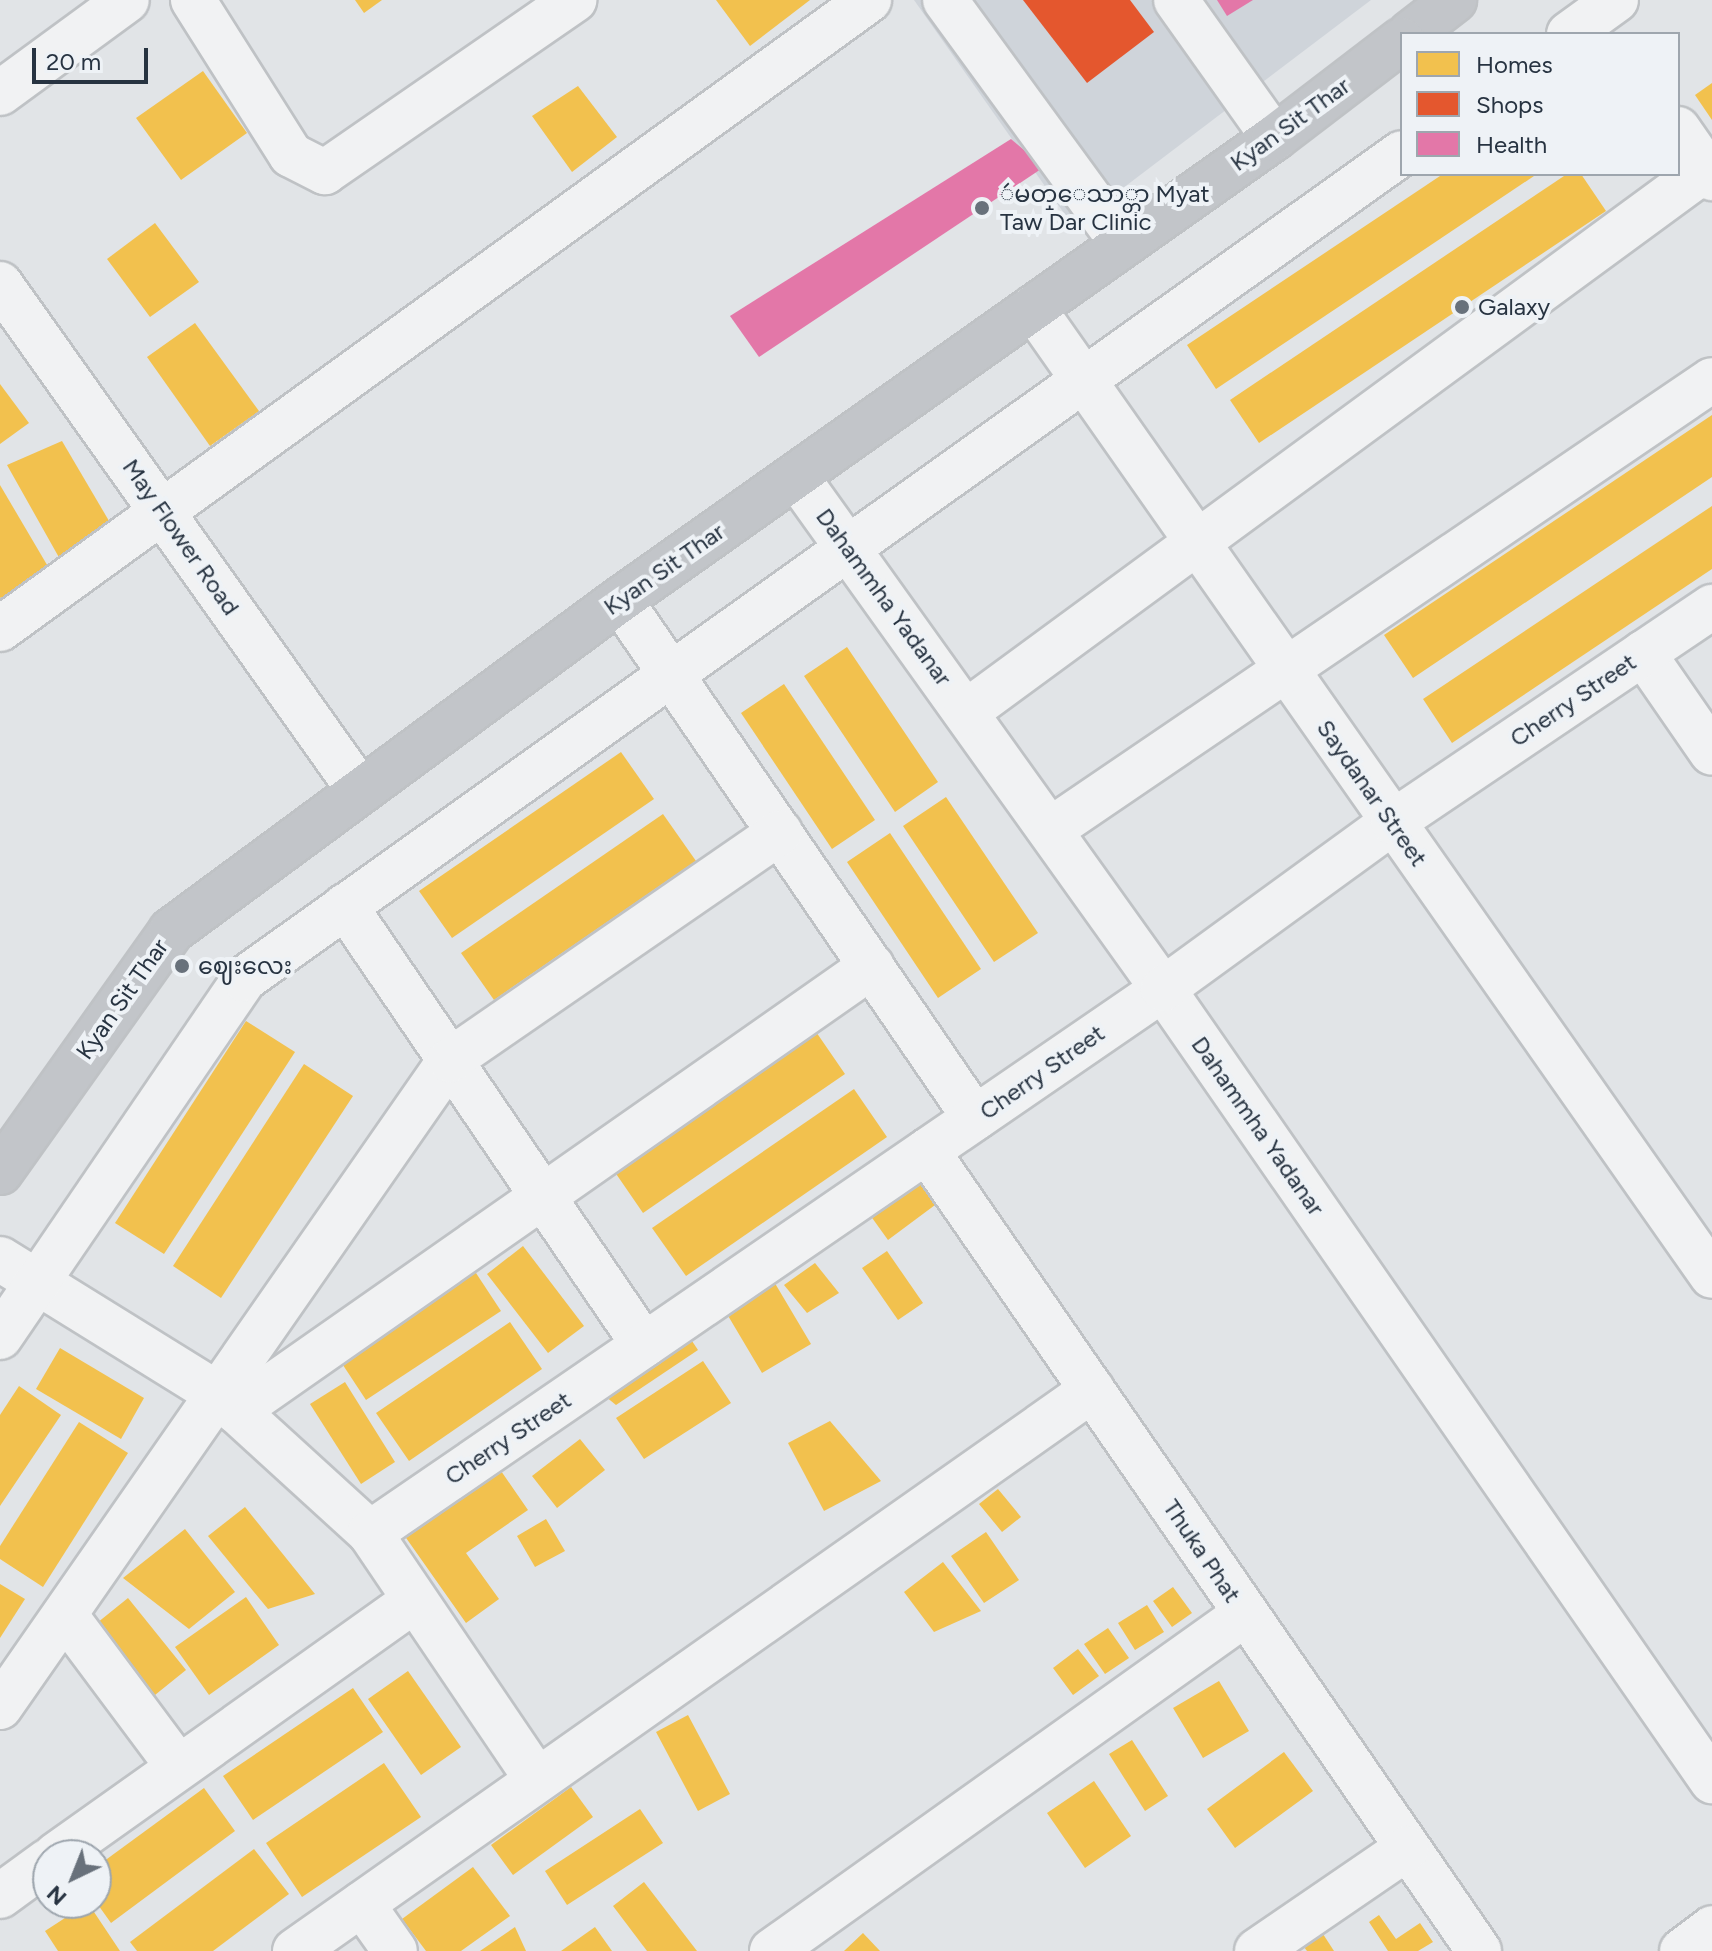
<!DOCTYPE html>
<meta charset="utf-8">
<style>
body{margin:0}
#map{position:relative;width:1712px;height:1951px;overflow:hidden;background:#e1e4e7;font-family:Figtree,"Noto Sans Myanmar",sans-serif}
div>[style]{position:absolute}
.built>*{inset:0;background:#cfd4da}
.homes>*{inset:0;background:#f2c14e}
.shops>*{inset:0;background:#e4572e}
.health>*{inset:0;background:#e377a8}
.roads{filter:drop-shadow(2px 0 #bfc2c5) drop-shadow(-2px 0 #bfc2c5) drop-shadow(0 2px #bfc2c5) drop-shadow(0 -2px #bfc2c5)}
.minor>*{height:44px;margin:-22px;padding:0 22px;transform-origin:22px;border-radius:22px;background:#f1f2f3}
.secondary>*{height:44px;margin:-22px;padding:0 22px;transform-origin:22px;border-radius:22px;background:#c2c5c9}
.dots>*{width:22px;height:22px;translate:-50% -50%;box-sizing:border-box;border:4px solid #eef2f6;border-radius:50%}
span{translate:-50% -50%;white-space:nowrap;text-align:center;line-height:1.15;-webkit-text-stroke:8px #eef2f6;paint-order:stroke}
.street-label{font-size:24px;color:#273341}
.poi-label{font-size:24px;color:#273341}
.left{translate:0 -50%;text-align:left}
.legend{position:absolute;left:1400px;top:32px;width:280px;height:144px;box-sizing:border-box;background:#eef2f6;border:2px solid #9ea6ae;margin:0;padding:10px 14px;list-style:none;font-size:24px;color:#273341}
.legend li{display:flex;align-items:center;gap:16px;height:40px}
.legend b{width:40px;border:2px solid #9ea6ae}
.north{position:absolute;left:32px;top:1839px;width:80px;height:80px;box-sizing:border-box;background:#eef2f6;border:2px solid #9ea6ae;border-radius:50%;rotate:223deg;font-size:22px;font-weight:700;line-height:32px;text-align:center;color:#273341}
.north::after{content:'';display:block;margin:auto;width:28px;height:36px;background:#68717b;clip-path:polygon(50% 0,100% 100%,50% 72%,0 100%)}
.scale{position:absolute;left:32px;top:48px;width:116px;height:36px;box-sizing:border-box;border:4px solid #273341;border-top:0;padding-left:10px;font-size:24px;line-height:28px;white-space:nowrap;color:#273341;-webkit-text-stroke:6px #eef2f6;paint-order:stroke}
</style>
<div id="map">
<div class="built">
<div style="clip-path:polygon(914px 0,1371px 0,1073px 226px)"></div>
</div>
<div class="homes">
<div style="clip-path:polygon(355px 0,382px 0,364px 13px)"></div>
<div style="clip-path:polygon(716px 0,810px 0,750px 46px)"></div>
<div style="clip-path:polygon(203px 71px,247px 133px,181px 180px,136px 118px)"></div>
<div style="clip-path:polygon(1712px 83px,1712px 120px,1695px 95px)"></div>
<div style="clip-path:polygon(578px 86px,617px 137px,572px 172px,532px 116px)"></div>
<div style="clip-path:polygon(1443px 174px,1537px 174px,1216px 389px,1187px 345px)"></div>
<div style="clip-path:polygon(1567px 174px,1581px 174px,1606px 211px,1259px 443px,1230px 400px)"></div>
<div style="clip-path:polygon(155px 223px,199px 282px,150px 317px,107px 259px)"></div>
<div style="clip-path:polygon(195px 323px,259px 411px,210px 446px,147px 357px)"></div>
<div style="clip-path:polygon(0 384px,29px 423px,0 444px)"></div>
<div style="clip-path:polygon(1712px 415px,1712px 477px,1413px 678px,1384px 635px)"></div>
<div style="clip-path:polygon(62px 441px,112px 526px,61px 561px,7px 465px)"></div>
<div style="clip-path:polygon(0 485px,53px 575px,4px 604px,0 597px)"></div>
<div style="clip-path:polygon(1712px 506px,1712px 569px,1452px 743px,1423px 699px)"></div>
<div style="clip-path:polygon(847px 647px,938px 782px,895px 812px,804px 676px)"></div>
<div style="clip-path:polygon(784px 684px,875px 820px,832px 849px,741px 713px)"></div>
<div style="clip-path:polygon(621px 752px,654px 799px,452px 938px,419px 891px)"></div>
<div style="clip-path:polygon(946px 797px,1038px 933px,994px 962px,903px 826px)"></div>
<div style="clip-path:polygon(663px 814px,696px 861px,494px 1000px,461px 953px)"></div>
<div style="clip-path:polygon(890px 833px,981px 969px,938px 998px,847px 862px)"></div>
<div style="clip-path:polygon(246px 1021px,295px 1052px,164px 1254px,115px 1223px)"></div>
<div style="clip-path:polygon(812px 1026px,845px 1074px,643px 1213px,610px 1165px)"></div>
<div style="clip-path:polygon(304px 1064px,353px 1096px,221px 1298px,173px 1266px)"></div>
<div style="clip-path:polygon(854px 1089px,887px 1137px,686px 1276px,652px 1228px)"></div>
<div style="clip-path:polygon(917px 1180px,935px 1205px,888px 1240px,870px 1215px)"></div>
<div style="clip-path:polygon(523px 1246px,584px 1326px,548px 1353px,487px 1274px)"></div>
<div style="clip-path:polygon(887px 1251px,923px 1303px,898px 1320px,862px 1268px)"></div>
<div style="clip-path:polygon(815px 1263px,839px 1293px,807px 1313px,784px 1285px)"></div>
<div style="clip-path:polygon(474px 1270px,501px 1311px,366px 1400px,339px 1359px)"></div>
<div style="clip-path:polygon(773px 1280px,811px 1344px,762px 1373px,724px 1309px)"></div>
<div style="clip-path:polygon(510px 1322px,542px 1369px,409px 1461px,376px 1413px)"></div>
<div style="clip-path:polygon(684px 1329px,698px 1350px,616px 1405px,595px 1388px)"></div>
<div style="clip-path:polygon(60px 1348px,144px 1398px,121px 1439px,36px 1389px)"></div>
<div style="clip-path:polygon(703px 1361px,731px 1403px,644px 1459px,616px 1418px)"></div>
<div style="clip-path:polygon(345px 1382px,395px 1462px,361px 1484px,310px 1404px)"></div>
<div style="clip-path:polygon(19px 1386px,61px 1415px,0 1506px,0 1415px)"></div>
<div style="clip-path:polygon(830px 1421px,881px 1481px,824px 1511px,788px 1443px)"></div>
<div style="clip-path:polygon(79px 1422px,128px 1453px,43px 1587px,0 1559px,0 1546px)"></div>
<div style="clip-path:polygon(580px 1439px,605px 1470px,557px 1508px,532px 1476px)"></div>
<div style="clip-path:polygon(499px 1468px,528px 1510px,466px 1553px,499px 1599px,466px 1623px,404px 1535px)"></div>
<div style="clip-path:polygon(998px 1489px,1021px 1517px,1002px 1532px,979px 1504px)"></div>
<div style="clip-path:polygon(245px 1507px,315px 1594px,268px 1609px,208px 1536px)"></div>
<div style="clip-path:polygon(546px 1519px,565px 1551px,535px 1567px,517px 1536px)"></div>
<div style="clip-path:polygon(185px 1529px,235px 1592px,189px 1629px,123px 1578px)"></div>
<div style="clip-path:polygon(986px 1532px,1019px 1580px,984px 1603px,951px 1556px)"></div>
<div style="clip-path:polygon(943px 1562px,981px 1611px,934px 1632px,904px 1592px)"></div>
<div style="clip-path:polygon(0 1584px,25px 1599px,0 1638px)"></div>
<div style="clip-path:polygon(1173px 1587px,1192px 1613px,1172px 1627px,1153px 1601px)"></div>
<div style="clip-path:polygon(246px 1597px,279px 1645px,209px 1695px,175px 1647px)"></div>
<div style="clip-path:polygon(128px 1598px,186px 1670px,155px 1695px,97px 1623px)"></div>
<div style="clip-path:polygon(1147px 1605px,1164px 1632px,1135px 1650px,1118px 1623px)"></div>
<div style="clip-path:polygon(1108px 1628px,1129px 1658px,1105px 1674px,1084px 1644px)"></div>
<div style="clip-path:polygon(1078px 1649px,1099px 1676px,1073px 1695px,1053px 1668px)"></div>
<div style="clip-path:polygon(408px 1671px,461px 1747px,421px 1775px,368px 1699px)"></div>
<div style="clip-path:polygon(1219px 1681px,1249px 1731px,1203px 1758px,1173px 1708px)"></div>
<div style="clip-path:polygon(353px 1688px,383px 1732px,253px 1820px,223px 1776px)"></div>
<div style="clip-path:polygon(688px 1715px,730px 1794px,698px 1811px,656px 1732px)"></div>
<div style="clip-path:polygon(1132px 1740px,1168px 1796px,1145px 1811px,1109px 1754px)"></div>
<div style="clip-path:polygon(1284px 1752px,1313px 1791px,1235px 1848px,1207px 1809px)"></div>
<div style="clip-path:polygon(384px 1763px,421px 1817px,302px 1897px,266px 1843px)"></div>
<div style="clip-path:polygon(1094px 1781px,1131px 1836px,1085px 1868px,1047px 1813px)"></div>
<div style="clip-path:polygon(571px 1787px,593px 1817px,513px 1875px,491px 1845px)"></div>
<div style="clip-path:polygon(204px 1788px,235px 1831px,111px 1923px,96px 1902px,96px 1867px)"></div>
<div style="clip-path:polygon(640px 1809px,663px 1843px,567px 1905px,545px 1871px)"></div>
<div style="clip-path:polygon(254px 1849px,289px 1894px,213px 1951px,137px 1951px,130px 1942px)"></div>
<div style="clip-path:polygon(473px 1867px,510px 1916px,461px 1951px,426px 1951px,402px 1919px)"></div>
<div style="clip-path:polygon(644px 1882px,697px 1951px,647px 1951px,613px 1906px)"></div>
<div style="clip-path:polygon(88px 1903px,120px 1951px,58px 1951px,45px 1931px)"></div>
<div style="clip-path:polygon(1379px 1915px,1396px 1939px,1420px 1923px,1433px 1942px,1418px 1951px,1388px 1951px,1369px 1922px)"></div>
<div style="clip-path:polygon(515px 1927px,526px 1951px,480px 1951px)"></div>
<div style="clip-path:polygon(595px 1927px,612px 1951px,561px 1951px)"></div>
<div style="clip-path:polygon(863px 1933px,880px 1951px,844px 1951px)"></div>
<div style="clip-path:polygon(1323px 1934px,1334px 1951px,1307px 1951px,1304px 1947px)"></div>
</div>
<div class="shops">
<div style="clip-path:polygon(1023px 0,1130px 0,1154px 32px,1087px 83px)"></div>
</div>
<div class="health">
<div style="clip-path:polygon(1217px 0,1253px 0,1227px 16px)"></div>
<div style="clip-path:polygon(1011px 139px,1044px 167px,759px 357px,730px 316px)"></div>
</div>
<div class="roads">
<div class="minor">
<div style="left:193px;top:0;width:183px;rotate:57.7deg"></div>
<div style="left:291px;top:155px;width:38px;rotate:27deg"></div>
<div style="left:325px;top:172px;width:303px;rotate:-34.6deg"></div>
<div style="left:945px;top:0;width:301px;rotate:53.9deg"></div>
<div style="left:1176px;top:0;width:169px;rotate:54.6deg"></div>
<div style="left:1569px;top:34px;width:58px;rotate:-35.9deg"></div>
<div style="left:0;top:93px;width:157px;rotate:-36.2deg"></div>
<div style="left:1678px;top:129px;width:60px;rotate:55.2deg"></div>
<div style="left:0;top:284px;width:622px;rotate:54.62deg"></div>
<div style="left:1033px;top:308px;width:1182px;rotate:54.95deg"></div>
<div style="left:796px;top:476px;width:631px;rotate:54.42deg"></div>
<div style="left:1163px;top:989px;width:964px;rotate:55.27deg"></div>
<div style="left:620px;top:600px;width:628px;rotate:55.58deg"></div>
<div style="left:0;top:629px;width:1073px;rotate:-35.9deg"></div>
<div style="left:1643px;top:653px;width:121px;rotate:55.4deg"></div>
<div style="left:966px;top:712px;width:918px;rotate:-36.27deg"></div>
<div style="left:1050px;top:830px;width:800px;rotate:-34.21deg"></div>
<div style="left:345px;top:906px;width:531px;rotate:55.74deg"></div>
<div style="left:927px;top:1151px;width:972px;rotate:55.39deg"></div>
<div style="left:0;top:1259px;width:258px;rotate:31.8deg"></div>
<div style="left:219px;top:1395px;width:205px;rotate:42.4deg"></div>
<div style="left:370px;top:1533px;width:296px;rotate:55.9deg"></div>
<div style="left:0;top:1337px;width:433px;rotate:-55.7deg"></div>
<div style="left:244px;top:979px;width:1422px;rotate:-35.5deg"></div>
<div style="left:236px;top:1411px;width:776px;rotate:-34.98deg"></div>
<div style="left:370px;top:1533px;width:962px;rotate:-34.45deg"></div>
<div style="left:1163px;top:989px;width:284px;rotate:-36deg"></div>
<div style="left:1393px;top:822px;width:385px;rotate:-34deg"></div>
<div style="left:65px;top:1615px;width:187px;rotate:53.3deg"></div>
<div style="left:0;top:1707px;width:788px;rotate:-55.18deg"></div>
<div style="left:450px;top:1060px;width:401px;rotate:-34.6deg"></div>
<div style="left:56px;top:1855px;width:438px;rotate:-35.4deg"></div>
<div style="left:0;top:1896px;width:59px;rotate:-36.1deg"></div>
<div style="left:362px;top:1904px;width:57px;rotate:54.9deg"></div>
<div style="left:295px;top:1951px;width:975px;rotate:-35.14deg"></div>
<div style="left:772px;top:1951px;width:581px;rotate:-35.47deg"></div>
<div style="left:1257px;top:1951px;width:181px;rotate:-34.4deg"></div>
<div style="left:1682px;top:1951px;width:38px;rotate:-37deg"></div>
</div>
<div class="secondary">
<div style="left:1410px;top:34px;width:56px;rotate:-37.7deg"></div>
<div style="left:0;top:1172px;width:296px;rotate:-54.6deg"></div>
<div style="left:171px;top:931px;width:558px;rotate:-36.4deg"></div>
<div style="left:620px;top:600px;width:801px;rotate:-35.24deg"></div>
<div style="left:1274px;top:138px;width:161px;rotate:-37.4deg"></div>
</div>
</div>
<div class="dots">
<div style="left:982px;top:208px;background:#68717b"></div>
<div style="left:1462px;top:307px;background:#68717b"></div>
<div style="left:182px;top:966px;background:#68717b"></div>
</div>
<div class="street-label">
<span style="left:1290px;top:124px;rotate:-36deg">Kyan Sit Thar</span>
<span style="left:181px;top:537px;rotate:55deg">May Flower Road</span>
<span style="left:664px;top:569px;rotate:-35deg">Kyan Sit Thar</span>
<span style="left:884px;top:597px;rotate:54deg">Dahammha Yadanar</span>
<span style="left:1573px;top:700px;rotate:-34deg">Cherry Street</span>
<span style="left:1372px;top:793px;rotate:55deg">Saydanar Street</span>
<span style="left:122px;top:999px;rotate:-55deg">Kyan Sit Thar</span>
<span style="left:1042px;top:1072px;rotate:-35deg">Cherry Street</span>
<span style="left:1258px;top:1126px;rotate:55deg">Dahammha Yadanar</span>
<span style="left:508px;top:1438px;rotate:-34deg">Cherry Street</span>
<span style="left:1202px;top:1551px;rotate:56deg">Thuka Phat</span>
</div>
<div class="poi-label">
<span class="left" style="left:1000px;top:208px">ဴမတ္ေသာ္တာ Myat<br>Taw Dar Clinic</span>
<span class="left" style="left:1478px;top:307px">Galaxy</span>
<span class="left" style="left:198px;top:966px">ဈေးလေး</span>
</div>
<ul class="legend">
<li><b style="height:22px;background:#f2c14e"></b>Homes</li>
<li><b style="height:22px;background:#e4572e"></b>Shops</li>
<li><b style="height:22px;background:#e377a8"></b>Health</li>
</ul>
<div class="north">N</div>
<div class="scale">20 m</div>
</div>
